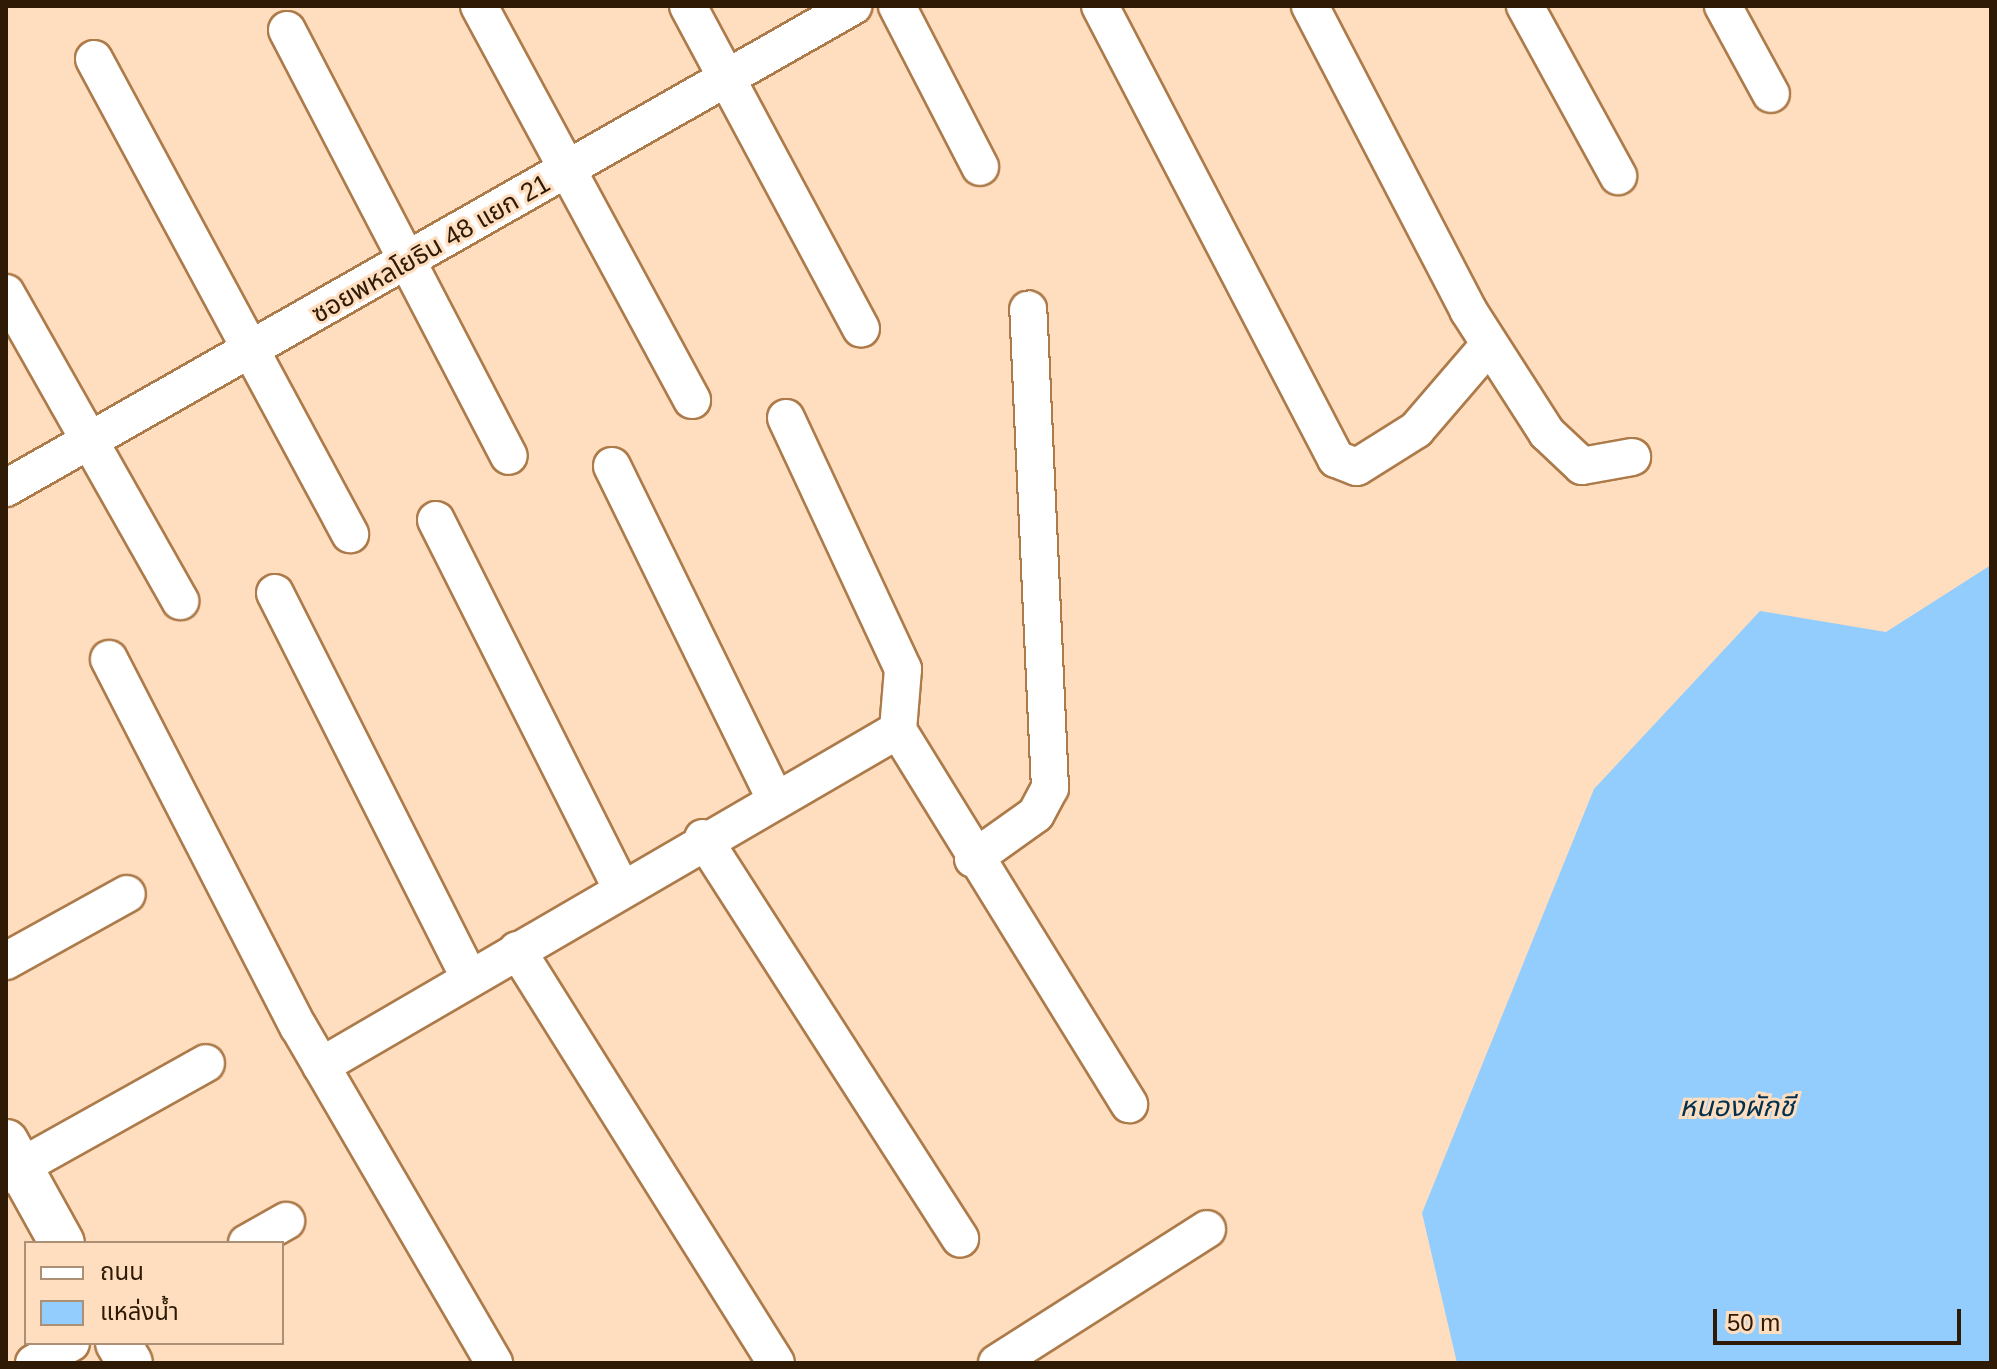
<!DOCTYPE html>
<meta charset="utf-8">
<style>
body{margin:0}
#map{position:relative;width:1997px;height:1369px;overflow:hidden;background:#ffdec0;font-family:Arial,"Noto Sans Thai",sans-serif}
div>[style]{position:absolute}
.water>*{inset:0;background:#92cdfe}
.roads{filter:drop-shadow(2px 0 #ad7b4a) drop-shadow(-2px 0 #ad7b4a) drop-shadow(0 2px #ad7b4a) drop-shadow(0 -2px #ad7b4a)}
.minor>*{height:36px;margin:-18px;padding:0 18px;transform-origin:18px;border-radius:18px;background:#fff}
.tertiary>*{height:44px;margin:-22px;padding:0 22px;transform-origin:22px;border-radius:22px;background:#fff}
span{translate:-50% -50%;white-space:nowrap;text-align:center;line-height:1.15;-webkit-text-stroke:6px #ffdec0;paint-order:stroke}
.street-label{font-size:26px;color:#2e1a05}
.water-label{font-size:28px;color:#023150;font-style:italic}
.frame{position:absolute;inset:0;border:8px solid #2e1a05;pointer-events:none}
.legend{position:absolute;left:24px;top:1241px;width:260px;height:104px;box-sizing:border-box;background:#ffdec0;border:2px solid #ab9075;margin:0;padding:10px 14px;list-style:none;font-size:24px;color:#2e1a05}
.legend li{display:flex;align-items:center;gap:16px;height:40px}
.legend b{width:40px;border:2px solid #ab9075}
.scale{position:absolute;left:1713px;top:1309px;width:248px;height:36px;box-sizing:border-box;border:4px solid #2e1a05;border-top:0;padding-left:10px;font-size:24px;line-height:28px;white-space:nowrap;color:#2e1a05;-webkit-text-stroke:6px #ffdec0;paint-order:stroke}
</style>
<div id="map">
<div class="water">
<div style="clip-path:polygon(1991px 565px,1991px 1363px,1457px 1363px,1422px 1213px,1594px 789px,1760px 611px,1886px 632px)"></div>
</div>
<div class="roads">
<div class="minor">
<div style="left:479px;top:6px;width:448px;rotate:61.6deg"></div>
<div style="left:688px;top:6px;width:366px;rotate:61.8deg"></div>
<div style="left:897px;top:6px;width:181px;rotate:62.7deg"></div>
<div style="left:1100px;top:6px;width:511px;rotate:62.48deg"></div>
<div style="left:1336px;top:459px;width:22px;rotate:21deg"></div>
<div style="left:1357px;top:467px;width:70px;rotate:-32.1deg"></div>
<div style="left:1416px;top:430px;width:112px;rotate:-49.3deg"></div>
<div style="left:1310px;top:6px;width:343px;rotate:62.5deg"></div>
<div style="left:1468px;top:310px;width:146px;rotate:57.3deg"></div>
<div style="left:1547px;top:433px;width:48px;rotate:43.3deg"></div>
<div style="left:1582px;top:466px;width:51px;rotate:-10.2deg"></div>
<div style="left:1525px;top:6px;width:194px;rotate:61.3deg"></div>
<div style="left:1723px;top:6px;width:100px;rotate:61.4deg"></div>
<div style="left:287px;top:30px;width:480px;rotate:62.5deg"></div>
<div style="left:94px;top:59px;width:540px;rotate:61.68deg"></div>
<div style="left:6px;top:293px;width:354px;rotate:60.5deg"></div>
<div style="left:786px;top:418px;width:277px;rotate:65deg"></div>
<div style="left:903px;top:669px;width:61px;rotate:94.7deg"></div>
<div style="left:898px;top:730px;width:440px;rotate:58.3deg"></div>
<div style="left:612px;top:466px;width:369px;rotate:63.9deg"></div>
<div style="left:6px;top:488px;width:975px;rotate:-29.64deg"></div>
<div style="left:436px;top:520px;width:410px;rotate:63.3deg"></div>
<div style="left:275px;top:593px;width:432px;rotate:63.2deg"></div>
<div style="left:109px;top:659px;width:413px;rotate:62.8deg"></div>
<div style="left:298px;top:1026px;width:390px;rotate:59.8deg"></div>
<div style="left:703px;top:838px;width:476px;rotate:57.3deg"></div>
<div style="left:973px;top:859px;width:77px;rotate:-35.5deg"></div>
<div style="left:1036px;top:814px;width:30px;rotate:-62deg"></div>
<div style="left:1050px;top:788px;width:479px;rotate:-92.6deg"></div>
<div style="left:517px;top:950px;width:487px;rotate:57.9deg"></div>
<div style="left:6px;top:961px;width:138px;rotate:-29deg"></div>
<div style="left:321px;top:1066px;width:668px;rotate:-30.21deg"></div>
<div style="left:6px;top:1175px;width:229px;rotate:-29.2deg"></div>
<div style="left:247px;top:1243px;width:45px;rotate:-29.4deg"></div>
<div style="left:34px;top:1363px;width:42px;rotate:-28.4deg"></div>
<div style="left:997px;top:1363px;width:249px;rotate:-32.5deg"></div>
</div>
<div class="tertiary">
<div style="left:6px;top:1142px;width:115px;rotate:61deg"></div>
<div style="left:118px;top:1343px;width:23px;rotate:59deg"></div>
</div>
</div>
<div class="street-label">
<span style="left:431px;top:249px;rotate:-30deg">ซอยพหลโยธิน 48 แยก 21</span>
</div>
<div class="water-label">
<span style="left:1737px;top:1107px">หนองผักชี</span>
</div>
<div class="frame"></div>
<ul class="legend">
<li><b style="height:10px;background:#fff"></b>ถนน</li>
<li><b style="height:22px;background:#92cdfe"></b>แหล่งน้ำ</li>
</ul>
<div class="scale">50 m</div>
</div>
